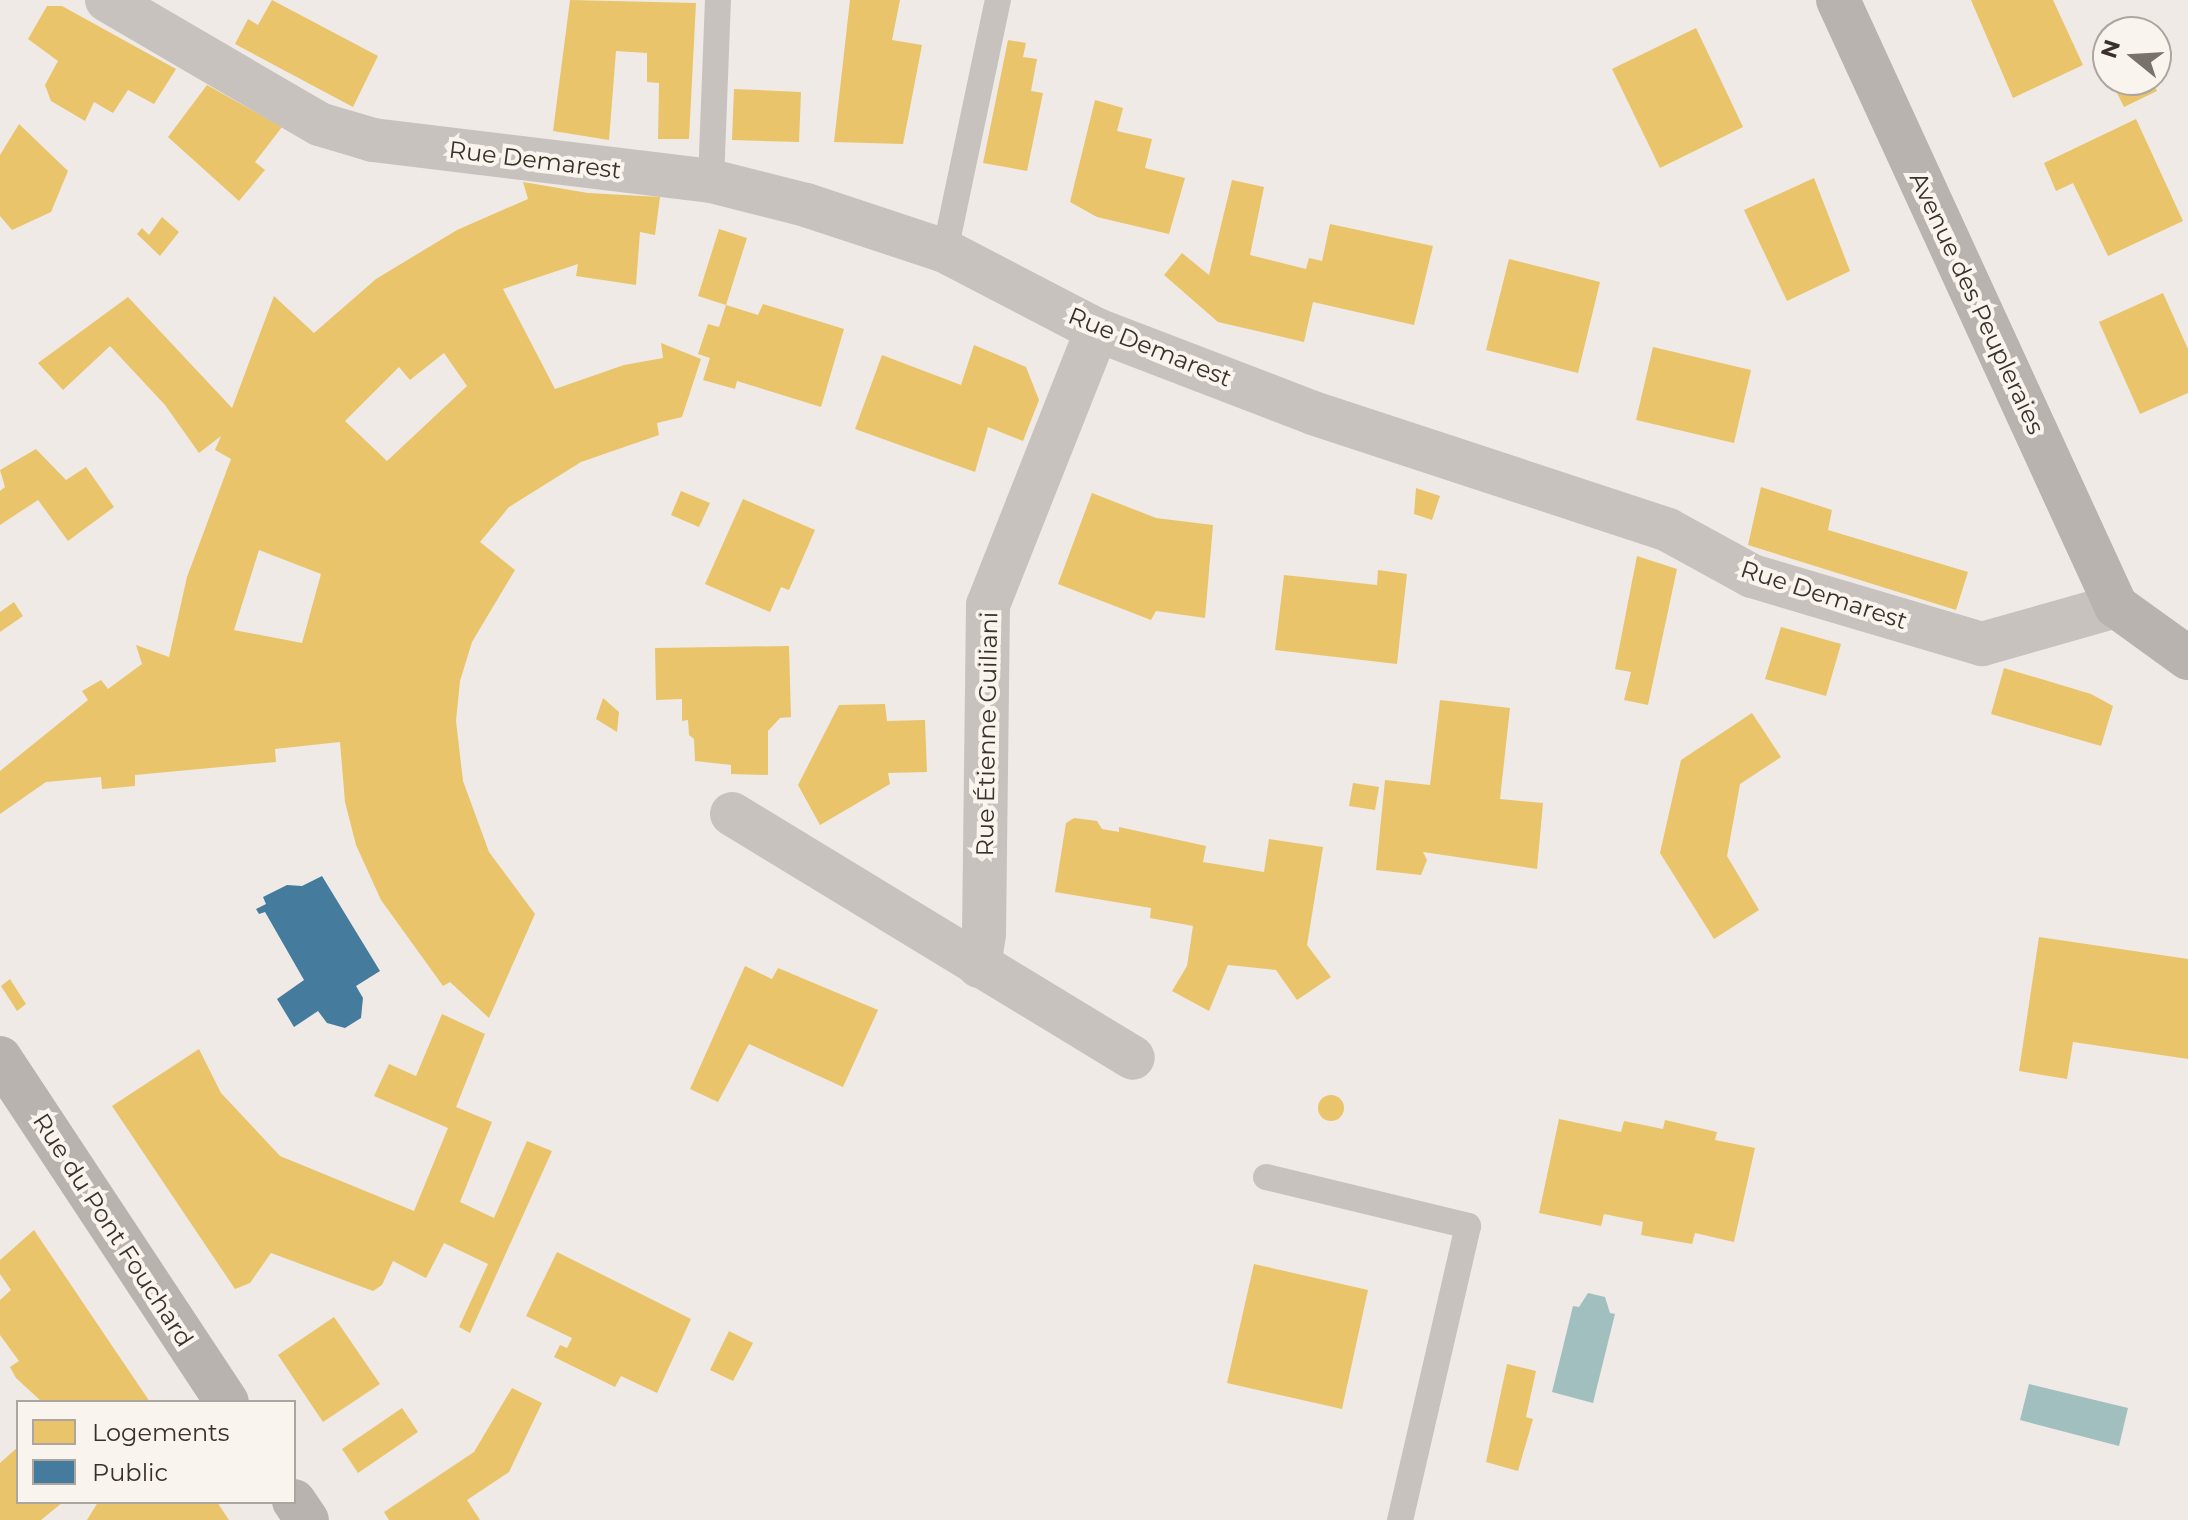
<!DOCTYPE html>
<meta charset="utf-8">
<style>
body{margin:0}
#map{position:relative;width:2188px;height:1520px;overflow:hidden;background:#efeae5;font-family:Montserrat,sans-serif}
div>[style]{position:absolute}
.water>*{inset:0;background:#a2bfbf}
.homes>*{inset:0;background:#e9c46a}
.round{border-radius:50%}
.public>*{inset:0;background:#457b9d}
.lane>*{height:26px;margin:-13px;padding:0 13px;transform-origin:13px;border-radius:13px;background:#c8c2be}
.street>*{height:44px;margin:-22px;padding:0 22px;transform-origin:22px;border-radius:22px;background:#c8c2be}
.secondary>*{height:44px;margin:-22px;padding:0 22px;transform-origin:22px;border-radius:22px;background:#b9b3af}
span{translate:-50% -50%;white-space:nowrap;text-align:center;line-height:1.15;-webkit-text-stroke:8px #faf4ee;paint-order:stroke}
.street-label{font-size:24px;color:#3a302c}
.legend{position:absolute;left:16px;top:1400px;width:280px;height:104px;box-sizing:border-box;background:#faf4ee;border:2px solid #ada6a0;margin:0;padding:10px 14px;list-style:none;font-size:24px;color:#3a302c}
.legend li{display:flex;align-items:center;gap:16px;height:40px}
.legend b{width:40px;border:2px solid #ada6a0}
.north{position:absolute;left:2092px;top:16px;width:80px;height:80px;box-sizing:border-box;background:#faf4ee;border:2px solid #ada6a0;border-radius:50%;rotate:288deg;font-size:22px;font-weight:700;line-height:32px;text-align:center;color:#3a302c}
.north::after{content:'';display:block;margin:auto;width:28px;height:36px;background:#79716d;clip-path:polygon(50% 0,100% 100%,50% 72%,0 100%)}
</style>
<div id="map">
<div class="water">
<div style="clip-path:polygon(1588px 1293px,1605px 1297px,1610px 1313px,1615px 1314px,1593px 1403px,1552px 1392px,1573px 1306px,1579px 1307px)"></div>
<div style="clip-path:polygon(2029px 1384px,2128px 1408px,2119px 1446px,2020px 1420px)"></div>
</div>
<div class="homes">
<div style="clip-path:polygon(272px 0,378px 56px,353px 107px,235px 44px,248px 19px,258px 25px)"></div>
<div style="clip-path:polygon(570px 0,696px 3px,689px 139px,658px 139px,659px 83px,647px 82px,647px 53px,616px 51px,609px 140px,553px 131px)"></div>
<div style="clip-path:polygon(850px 0,900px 0,892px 40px,922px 45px,903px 144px,834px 142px)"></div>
<div style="clip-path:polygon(1971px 0,2053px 0,2083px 65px,2013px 98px)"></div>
<div style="clip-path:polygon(47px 6px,62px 6px,176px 69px,154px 104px,128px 90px,113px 113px,94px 102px,85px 121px,51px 101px,45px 85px,58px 61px,28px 39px)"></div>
<div style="clip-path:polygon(1696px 28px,1743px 127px,1660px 168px,1612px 69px)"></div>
<div style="clip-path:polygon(1008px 40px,1026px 43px,1023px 57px,1037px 59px,1031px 91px,1043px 93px,1027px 171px,983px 163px)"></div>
<div style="clip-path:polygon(2128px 80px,2152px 80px,2157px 91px,2124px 107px,2114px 87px)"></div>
<div style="clip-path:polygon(207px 85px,282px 127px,255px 162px,265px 170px,239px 201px,168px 137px)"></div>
<div style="clip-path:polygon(734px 89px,801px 92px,799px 142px,732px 140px)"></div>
<div style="clip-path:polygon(1095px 100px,1123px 108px,1117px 131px,1152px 139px,1145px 168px,1185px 178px,1169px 234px,1097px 217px,1070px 202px)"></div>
<div style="clip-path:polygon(2136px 119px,2183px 221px,2108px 256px,2073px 183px,2056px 191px,2044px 163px)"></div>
<div style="clip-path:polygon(19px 124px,68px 171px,51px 212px,12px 230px,0 216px,0 155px)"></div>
<div style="clip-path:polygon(1814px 178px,1850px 271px,1787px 301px,1744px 210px)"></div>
<div style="clip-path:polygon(1232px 180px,1264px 187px,1250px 255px,1306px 269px,1309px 258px,1322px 261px,1330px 224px,1433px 246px,1414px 325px,1313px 302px,1304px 342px,1218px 322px,1164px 275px,1182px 253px,1209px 275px)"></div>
<div style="clip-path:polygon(evenodd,523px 182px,588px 193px,660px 197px,655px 235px,640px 232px,636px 285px,576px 276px,578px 264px,503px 289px,555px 389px,624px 365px,663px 358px,661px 343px,701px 359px,682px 417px,657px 423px,659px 435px,581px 462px,509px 507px,480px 542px,515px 570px,472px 642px,460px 681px,456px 721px,463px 781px,489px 852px,535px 914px,489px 1018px,450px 982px,443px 986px,381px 900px,356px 845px,345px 802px,340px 742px,275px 749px,276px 762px,135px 775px,135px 786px,102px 789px,101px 777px,46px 782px,0 814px,0 771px,88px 700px,82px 691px,101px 680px,108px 689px,142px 664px,136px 645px,169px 657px,187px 577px,231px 459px,215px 450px,221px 436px,199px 453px,165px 405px,110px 346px,63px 390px,38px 363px,128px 297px,232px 408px,274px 296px,314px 333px,376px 279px,457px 230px,528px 199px,523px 182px,444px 353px,467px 386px,387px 461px,345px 421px,399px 367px,410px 380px,444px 353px,523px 182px,259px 550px,321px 574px,302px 643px,234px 630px,259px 550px)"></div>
<div style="clip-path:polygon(162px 217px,179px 232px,160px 256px,137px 234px,142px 228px,149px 235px)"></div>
<div style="clip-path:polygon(719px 229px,747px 238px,726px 305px,758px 315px,763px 304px,844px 329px,821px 407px,737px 381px,735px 389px,703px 380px,710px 358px,698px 354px,708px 324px,719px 327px,726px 305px,698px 296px)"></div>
<div style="clip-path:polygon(1509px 259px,1600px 282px,1578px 373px,1486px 350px)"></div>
<div style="clip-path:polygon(2163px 293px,2188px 349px,2188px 393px,2140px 414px,2099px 322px)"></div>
<div style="clip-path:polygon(974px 345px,1026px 367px,1039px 400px,1023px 441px,988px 427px,975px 472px,855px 429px,882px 355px,961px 385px)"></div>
<div style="clip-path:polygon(1653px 347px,1751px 370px,1734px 443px,1636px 420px)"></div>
<div style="clip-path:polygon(36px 449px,66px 480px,86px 467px,114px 507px,68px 541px,38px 500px,0 525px,0 491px,5px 487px,0 470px)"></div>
<div style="clip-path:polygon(1761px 487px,1832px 510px,1828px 530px,1968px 572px,1956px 610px,1748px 545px)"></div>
<div style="clip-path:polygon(1416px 488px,1440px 496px,1432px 520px,1414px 514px)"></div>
<div style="clip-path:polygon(681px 491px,710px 503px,699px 527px,671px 515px)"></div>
<div style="clip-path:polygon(1092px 493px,1156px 518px,1213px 525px,1205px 618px,1156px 611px,1151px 620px,1058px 584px)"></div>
<div style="clip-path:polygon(743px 499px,815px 530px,789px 590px,781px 587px,770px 612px,705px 584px)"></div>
<div style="clip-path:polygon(1637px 556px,1677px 569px,1648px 705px,1624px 700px,1631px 672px,1615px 669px)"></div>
<div style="clip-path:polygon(1378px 570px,1407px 574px,1397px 664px,1275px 650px,1284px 575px,1377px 585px)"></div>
<div style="clip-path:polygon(14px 602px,23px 616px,0 632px,0 612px)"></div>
<div style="clip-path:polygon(1781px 627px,1841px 644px,1826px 696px,1765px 679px)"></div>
<div style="clip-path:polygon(789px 646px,791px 717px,780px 718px,768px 731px,768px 775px,731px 774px,731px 765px,695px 761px,694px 739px,689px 735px,688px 720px,682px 721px,682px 699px,656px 700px,655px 648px)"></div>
<div style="clip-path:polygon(2004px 668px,2091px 694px,2113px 706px,2101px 746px,1991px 714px)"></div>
<div style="clip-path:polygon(603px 698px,619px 712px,617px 732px,596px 719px)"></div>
<div style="clip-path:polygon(1440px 700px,1510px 708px,1500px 799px,1543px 803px,1537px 869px,1423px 852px,1427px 860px,1421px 875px,1376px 870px,1385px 780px,1430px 785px)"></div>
<div style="clip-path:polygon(885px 704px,887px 721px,925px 720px,927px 772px,888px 773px,890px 784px,820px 825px,798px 785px,839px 705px)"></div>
<div style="clip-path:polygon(1752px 713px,1781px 757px,1740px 784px,1727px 856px,1759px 910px,1714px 939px,1660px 853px,1681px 760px)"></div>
<div style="clip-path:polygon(1353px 783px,1379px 787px,1375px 810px,1349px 806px)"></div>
<div style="clip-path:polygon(1074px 818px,1097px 821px,1102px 829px,1119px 832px,1119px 827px,1206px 846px,1203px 862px,1264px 872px,1269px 839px,1323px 847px,1307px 945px,1331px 977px,1297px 1000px,1276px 970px,1228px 965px,1209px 1011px,1172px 991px,1187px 966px,1193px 926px,1150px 918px,1151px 908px,1055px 892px,1066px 823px)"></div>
<div style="clip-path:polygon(2039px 937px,2188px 959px,2188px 1059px,2073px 1042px,2067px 1079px,2019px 1071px)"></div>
<div style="clip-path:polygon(745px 966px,772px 979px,778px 968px,878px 1010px,843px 1087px,749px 1044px,718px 1102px,690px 1089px)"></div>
<div style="clip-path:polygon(10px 979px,26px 1004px,17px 1011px,1px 986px)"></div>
<div style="clip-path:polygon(442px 1014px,485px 1034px,456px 1107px,492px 1122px,460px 1202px,494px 1218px,527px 1141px,552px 1151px,470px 1333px,459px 1327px,488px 1264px,444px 1243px,426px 1278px,393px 1261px,382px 1285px,373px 1291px,271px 1253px,250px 1283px,235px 1289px,112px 1106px,199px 1049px,221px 1093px,280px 1156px,414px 1211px,448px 1128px,374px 1096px,389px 1064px,416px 1076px)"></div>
<div class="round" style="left:1318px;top:1095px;width:26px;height:26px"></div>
<div style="clip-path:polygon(1559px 1119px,1621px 1132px,1624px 1121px,1663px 1129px,1665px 1120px,1717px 1132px,1715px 1140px,1755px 1148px,1734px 1242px,1695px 1233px,1692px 1244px,1641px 1235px,1643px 1222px,1604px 1214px,1601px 1226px,1539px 1213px)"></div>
<div style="clip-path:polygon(34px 1230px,98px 1325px,150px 1402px,42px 1402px,16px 1378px,10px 1367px,19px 1361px,0 1335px,0 1300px,11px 1290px,0 1274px,0 1260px)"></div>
<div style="clip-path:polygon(557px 1252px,691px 1319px,657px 1393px,621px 1376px,615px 1387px,554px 1357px,560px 1345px,567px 1348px,572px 1338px,526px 1316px)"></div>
<div style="clip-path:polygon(1254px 1264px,1368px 1290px,1342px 1409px,1227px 1383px)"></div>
<div style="clip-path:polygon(334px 1317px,380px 1384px,323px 1422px,278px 1355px)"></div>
<div style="clip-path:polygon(729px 1331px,753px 1343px,733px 1381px,710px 1370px)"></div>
<div style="clip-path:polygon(1507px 1364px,1536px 1371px,1526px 1417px,1533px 1419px,1518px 1471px,1486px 1462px)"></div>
<div style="clip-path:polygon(512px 1388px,542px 1403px,509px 1472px,467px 1500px,480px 1520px,389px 1520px,384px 1512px,474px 1452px)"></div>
<div style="clip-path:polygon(402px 1408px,418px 1432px,358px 1473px,342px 1449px)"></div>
<div style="clip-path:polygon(18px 1447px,18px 1502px,63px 1502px,41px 1520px,0 1520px,0 1463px)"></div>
<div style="clip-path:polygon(98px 1502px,217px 1502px,229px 1520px,87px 1520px)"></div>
</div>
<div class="public">
<div style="clip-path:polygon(322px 876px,380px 971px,356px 986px,363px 998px,361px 1018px,345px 1028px,327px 1023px,318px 1011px,294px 1027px,277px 999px,304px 980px,265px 912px,259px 914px,256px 909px,266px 904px,263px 897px,287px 885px,302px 886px)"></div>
</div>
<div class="lane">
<div style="left:711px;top:181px;width:181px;rotate:-87.8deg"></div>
<div style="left:945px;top:251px;width:257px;rotate:-78.1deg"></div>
<div style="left:1266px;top:1177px;width:208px;rotate:13.6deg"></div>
<div style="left:1468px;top:1226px;width:302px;rotate:103deg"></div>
</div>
<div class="street">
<div style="left:107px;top:0;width:246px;rotate:30.3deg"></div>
<div style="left:319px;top:124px;width:56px;rotate:16.5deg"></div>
<div style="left:373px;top:140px;width:340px;rotate:6.9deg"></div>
<div style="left:711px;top:181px;width:98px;rotate:14.2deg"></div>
<div style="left:806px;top:205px;width:146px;rotate:18.3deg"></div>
<div style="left:945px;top:251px;width:171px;rotate:27.5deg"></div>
<div style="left:1097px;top:330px;width:231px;rotate:21deg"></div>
<div style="left:1313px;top:413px;width:374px;rotate:18.2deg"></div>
<div style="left:1668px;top:530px;width:96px;rotate:28.7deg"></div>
<div style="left:1752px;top:576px;width:240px;rotate:16.5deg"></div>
<div style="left:1982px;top:644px;width:139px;rotate:-15.8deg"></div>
<div style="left:732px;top:814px;width:469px;rotate:31.3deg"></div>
<div style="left:979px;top:966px;width:33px;rotate:-81deg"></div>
<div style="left:984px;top:933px;width:328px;rotate:-89.3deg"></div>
<div style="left:988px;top:605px;width:296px;rotate:-68.4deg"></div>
</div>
<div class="secondary">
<div style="left:1838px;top:0;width:667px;rotate:65.36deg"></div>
<div style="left:2116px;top:606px;width:89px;rotate:35.8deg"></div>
<div style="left:0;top:1058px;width:412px;rotate:56.6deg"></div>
<div style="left:294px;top:1501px;width:23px;rotate:56deg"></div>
</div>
<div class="street-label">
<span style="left:535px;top:160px;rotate:7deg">Rue Demarest</span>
<span style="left:1977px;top:303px;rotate:65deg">Avenue des Peupleraies</span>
<span style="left:1150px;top:347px;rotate:22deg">Rue Demarest</span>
<span style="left:1824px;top:595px;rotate:18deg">Rue Demarest</span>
<span style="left:987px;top:734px;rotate:-89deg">Rue Étienne Guiliani</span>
<span style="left:113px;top:1230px;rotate:57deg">Rue du Pont Fouchard</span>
</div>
<ul class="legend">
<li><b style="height:22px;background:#e9c46a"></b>Logements</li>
<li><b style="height:22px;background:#457b9d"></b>Public</li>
</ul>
<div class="north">N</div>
</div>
